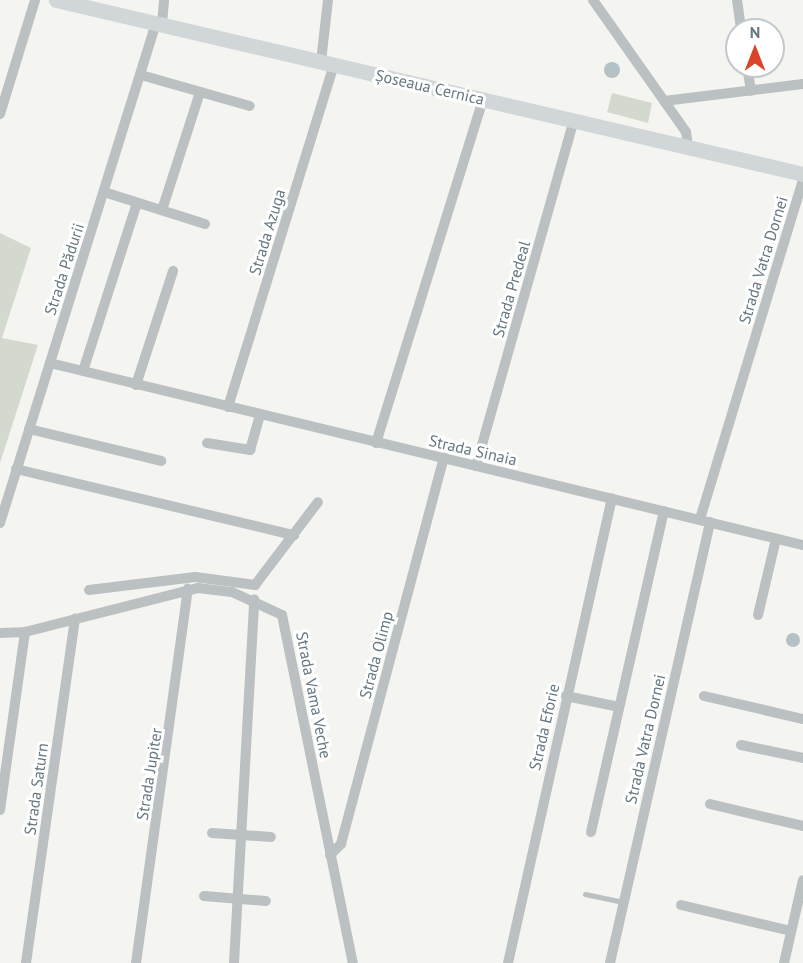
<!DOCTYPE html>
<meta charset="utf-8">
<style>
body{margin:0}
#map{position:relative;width:803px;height:963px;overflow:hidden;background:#f4f4f0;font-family:"PT Sans",sans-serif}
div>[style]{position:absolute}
.green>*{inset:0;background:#d4d9d0}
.water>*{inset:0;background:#b4c2c5}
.round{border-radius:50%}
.lane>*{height:5px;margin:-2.5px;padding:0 2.5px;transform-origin:2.5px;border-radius:2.5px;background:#bbc0c2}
.street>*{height:10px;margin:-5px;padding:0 5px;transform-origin:5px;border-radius:5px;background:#bbc0c2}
.secondary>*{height:15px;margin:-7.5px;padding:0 7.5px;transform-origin:7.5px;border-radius:7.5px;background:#d1d6d9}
span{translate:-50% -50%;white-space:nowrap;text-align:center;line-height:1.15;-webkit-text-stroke:6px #fff;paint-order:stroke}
.street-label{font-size:16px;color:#657780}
.north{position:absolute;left:725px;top:18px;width:60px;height:60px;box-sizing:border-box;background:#fff;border:2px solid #c1c9cc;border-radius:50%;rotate:0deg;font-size:16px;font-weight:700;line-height:24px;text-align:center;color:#657780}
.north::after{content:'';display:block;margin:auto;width:21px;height:27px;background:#db432a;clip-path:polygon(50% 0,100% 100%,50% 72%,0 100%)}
</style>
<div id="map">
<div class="green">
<div style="clip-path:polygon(612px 93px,652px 103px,648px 123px,607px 112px)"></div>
<div style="clip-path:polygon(0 233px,31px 248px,2px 338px,38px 345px,0 463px)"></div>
</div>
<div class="water">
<div class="round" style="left:604px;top:62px;width:16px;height:16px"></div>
<div class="round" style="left:786px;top:633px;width:14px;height:14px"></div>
</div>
<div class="lane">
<div style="left:585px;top:894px;width:40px;rotate:12deg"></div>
</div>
<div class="street">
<div style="left:593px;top:0;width:161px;rotate:54.8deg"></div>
<div style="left:686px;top:132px;width:15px;rotate:82deg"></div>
<div style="left:737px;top:0;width:30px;rotate:82deg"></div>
<div style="left:162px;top:24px;width:24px;rotate:-85deg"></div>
<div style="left:321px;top:62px;width:62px;rotate:-83.6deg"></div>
<div style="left:747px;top:66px;width:25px;rotate:81deg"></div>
<div style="left:141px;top:75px;width:113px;rotate:15.9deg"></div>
<div style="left:664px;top:101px;width:140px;rotate:-7deg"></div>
<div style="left:0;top:114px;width:119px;rotate:-72.9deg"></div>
<div style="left:104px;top:192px;width:106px;rotate:17.6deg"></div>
<div style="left:162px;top:210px;width:124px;rotate:-72.1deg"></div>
<div style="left:50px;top:363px;width:775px;rotate:13.59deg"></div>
<div style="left:83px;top:371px;width:176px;rotate:-72.2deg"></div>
<div style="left:136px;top:385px;width:120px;rotate:-72deg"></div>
<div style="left:228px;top:407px;width:358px;rotate:-72.8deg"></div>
<div style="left:29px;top:429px;width:136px;rotate:13.6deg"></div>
<div style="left:207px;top:443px;width:44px;rotate:9.2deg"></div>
<div style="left:250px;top:450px;width:36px;rotate:-74deg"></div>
<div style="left:376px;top:443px;width:360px;rotate:-72.7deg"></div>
<div style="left:476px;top:466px;width:360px;rotate:-74.2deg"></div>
<div style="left:16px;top:469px;width:286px;rotate:13.4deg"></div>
<div style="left:700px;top:519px;width:354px;rotate:-73.1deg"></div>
<div style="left:0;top:523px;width:524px;rotate:-72.67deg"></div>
<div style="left:89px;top:590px;width:107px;rotate:-7deg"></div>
<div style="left:195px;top:577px;width:61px;rotate:7.6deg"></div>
<div style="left:255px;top:585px;width:104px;rotate:-52.8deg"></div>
<div style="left:758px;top:615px;width:78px;rotate:-76.7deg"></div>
<div style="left:0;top:633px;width:25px;rotate:-2deg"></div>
<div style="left:25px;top:632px;width:179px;rotate:-14.3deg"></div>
<div style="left:198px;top:588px;width:34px;rotate:7deg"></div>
<div style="left:232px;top:592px;width:55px;rotate:24.7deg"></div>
<div style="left:282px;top:615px;width:355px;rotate:78.5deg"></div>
<div style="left:566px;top:696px;width:54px;rotate:11.7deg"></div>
<div style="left:704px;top:696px;width:102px;rotate:13.1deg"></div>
<div style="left:741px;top:745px;width:63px;rotate:11.8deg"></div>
<div style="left:710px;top:804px;width:96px;rotate:13.3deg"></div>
<div style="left:0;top:810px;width:180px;rotate:-82deg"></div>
<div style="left:591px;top:832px;width:329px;rotate:-77.2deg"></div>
<div style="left:212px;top:833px;width:59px;rotate:3.9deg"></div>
<div style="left:330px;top:855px;width:16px;rotate:-45deg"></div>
<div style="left:341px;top:844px;width:400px;rotate:-75.1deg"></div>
<div style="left:204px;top:896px;width:62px;rotate:4.6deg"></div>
<div style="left:681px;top:905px;width:113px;rotate:13.3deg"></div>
<div style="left:26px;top:963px;width:348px;rotate:-81.9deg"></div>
<div style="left:136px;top:963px;width:378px;rotate:-82.1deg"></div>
<div style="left:234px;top:963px;width:364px;rotate:-86.8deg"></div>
<div style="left:508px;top:963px;width:476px;rotate:-77.4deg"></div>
<div style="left:610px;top:963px;width:452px;rotate:-77.2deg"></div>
<div style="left:784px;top:963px;width:85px;rotate:-77.1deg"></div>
</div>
<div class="secondary">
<div style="left:56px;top:0;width:767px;rotate:13.11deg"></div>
</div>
<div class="street-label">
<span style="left:430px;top:87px;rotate:13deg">Șoseaua Cernica</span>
<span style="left:267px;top:232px;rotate:-73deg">Strada Azuga</span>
<span style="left:763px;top:260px;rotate:-73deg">Strada Vatra Dornei</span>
<span style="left:64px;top:269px;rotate:-72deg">Strada Pădurii</span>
<span style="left:511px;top:289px;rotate:-74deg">Strada Predeal</span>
<span style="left:473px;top:450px;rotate:13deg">Strada Sinaia</span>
<span style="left:376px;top:655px;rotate:-75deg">Strada Olimp</span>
<span style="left:314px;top:695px;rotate:79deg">Strada Vama Veche</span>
<span style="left:544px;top:727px;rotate:-77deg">Strada Eforie</span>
<span style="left:645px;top:739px;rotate:-77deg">Strada Vatra Dornei</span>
<span style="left:149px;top:774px;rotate:-81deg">Strada Jupiter</span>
<span style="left:36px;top:789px;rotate:-82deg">Strada Saturn</span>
</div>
<div class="north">N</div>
</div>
